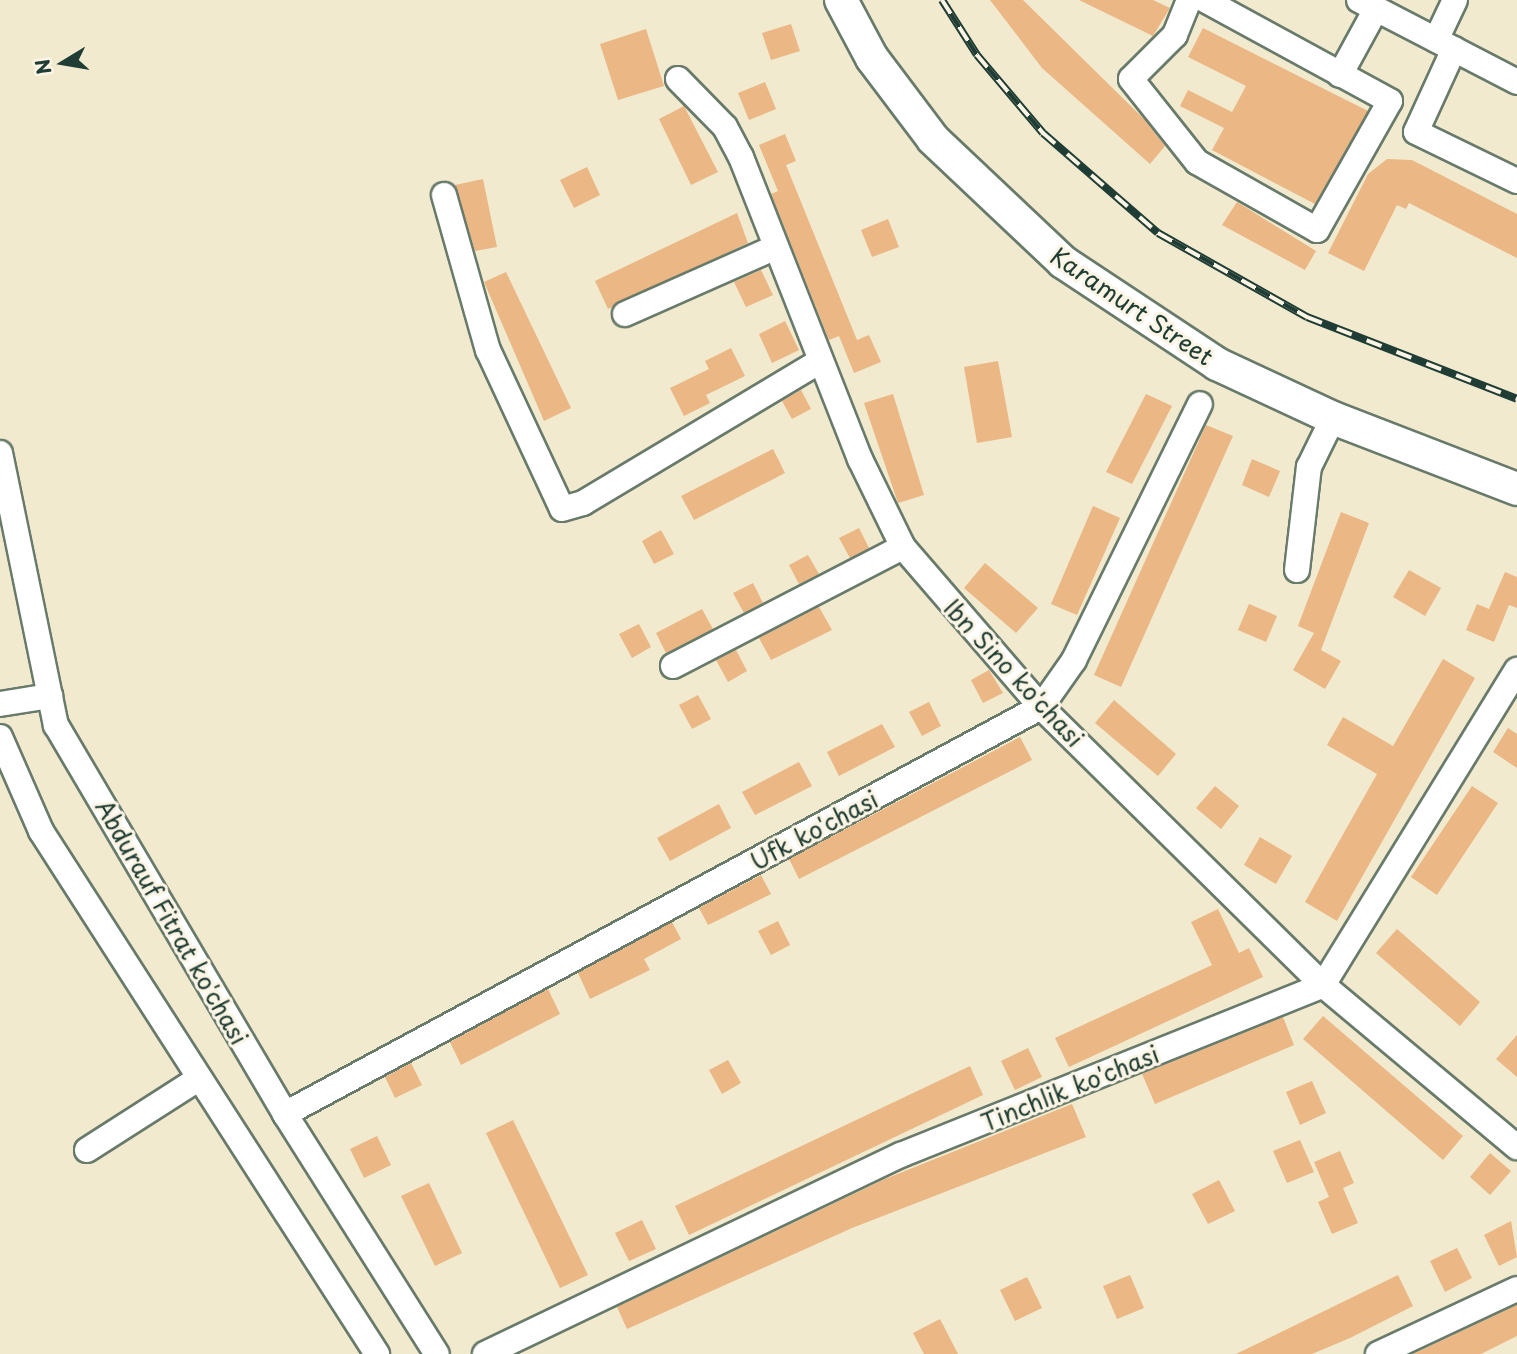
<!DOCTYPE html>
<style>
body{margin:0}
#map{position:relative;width:1517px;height:1354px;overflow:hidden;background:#f1eacf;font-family:"Playpen Sans",sans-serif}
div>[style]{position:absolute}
.building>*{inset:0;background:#eab785}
.roads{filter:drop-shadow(2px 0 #687a6a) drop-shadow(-2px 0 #687a6a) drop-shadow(0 2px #687a6a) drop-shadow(0 -2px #687a6a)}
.minor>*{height:24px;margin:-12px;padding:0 12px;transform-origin:12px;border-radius:12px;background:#fff}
.major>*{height:32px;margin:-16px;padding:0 16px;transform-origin:16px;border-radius:16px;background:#fff}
.rail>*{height:8px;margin-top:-4px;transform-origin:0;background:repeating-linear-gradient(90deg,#fcf5e5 0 16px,#1f3d34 0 32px);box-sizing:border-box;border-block:2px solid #1f3d34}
span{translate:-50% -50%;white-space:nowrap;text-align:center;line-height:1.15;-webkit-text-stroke:6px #fcf5e5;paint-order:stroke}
.street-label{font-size:24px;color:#1f3d34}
.north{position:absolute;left:28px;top:28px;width:70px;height:70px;-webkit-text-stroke:5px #fcf5e5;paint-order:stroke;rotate:259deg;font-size:19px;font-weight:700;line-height:28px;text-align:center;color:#1f3d34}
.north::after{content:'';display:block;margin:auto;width:24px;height:32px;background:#1f3d34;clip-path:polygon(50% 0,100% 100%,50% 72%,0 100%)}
</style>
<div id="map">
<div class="building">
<div style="clip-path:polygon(990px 0,1023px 0,1144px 119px,1165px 146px,1150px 164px,1042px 68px)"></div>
<div style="clip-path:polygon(1079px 0,1153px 0,1170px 8px,1153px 36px)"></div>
<div style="clip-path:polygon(791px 24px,800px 51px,771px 60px,762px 33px)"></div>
<div style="clip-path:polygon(1203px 28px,1368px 111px,1315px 204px,1212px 150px,1224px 128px,1180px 106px,1188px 90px,1232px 112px,1246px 86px,1188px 57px)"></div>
<div style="clip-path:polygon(646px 29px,664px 86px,618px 100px,600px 44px)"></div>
<div style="clip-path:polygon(765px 82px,776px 109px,749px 120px,738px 93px)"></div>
<div style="clip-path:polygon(684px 106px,718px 172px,691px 185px,659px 119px)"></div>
<div style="clip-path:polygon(785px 134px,796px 161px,786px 165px,857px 340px,869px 335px,881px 362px,854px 373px,839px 336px,829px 340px,771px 194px,778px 191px,759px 145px)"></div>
<div style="clip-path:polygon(1387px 159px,1412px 160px,1517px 214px,1517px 258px,1409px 203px,1406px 209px,1397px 205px,1364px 271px,1328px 253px,1368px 174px)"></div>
<div style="clip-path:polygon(587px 167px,600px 195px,574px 208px,560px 180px)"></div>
<div style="clip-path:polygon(483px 179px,497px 247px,475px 251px,455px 185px)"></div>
<div style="clip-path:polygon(1237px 202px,1316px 251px,1305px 270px,1222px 225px)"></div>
<div style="clip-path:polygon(737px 213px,748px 243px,608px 309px,595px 281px)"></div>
<div style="clip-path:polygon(888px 219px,899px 247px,872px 257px,861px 230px)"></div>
<div style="clip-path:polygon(761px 270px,773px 295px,746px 307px,734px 282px)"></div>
<div style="clip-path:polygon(506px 272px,571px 408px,544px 421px,484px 282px)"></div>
<div style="clip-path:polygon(785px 321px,799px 350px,772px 363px,759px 334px)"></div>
<div style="clip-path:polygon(731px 348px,745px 376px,706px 395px,710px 403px,684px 416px,670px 388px,709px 369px,705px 361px)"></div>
<div style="clip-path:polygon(998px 361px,1012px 437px,977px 443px,964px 367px)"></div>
<div style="clip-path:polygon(801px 390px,811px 409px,792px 419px,782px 401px)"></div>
<div style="clip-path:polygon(893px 394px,924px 495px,898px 503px,864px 403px)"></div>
<div style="clip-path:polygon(1146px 394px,1172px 406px,1132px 484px,1106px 472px)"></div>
<div style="clip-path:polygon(1206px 425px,1233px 436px,1121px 687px,1094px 675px)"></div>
<div style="clip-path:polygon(773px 449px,785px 473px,694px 520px,681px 496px)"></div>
<div style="clip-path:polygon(1252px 459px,1280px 471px,1269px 497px,1242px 485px)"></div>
<div style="clip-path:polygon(1093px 506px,1120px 518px,1077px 615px,1051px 604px)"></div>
<div style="clip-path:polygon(1341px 512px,1369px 523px,1321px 650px,1341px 661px,1325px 689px,1293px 670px,1314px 633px,1298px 626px)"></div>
<div style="clip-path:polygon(859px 528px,869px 548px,850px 558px,839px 538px)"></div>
<div style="clip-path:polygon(661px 530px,674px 554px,654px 564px,642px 541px)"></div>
<div style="clip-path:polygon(808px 555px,819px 574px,799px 584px,789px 565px)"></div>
<div style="clip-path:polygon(985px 563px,1038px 608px,1016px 633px,964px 588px)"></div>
<div style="clip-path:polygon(1409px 570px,1441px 588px,1425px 616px,1393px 597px)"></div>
<div style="clip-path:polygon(1505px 572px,1517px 577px,1517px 608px,1509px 605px,1494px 642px,1466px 630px,1477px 604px,1489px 609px)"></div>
<div style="clip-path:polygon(753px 583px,763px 603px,744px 613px,733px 593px)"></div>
<div style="clip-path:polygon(1249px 604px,1277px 616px,1266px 642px,1238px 630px)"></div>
<div style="clip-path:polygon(819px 607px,832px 630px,771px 660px,759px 638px)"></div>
<div style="clip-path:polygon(702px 609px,713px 629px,666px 653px,656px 633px)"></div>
<div style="clip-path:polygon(639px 624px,651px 647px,632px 658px,619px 634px)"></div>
<div style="clip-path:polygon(736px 650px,747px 671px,728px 682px,716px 660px)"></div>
<div style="clip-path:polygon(1443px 659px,1475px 678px,1337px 921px,1305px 902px,1377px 774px,1327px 745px,1343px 717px,1393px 746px)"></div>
<div style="clip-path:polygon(989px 670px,1003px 693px,983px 703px,971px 680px)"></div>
<div style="clip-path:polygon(698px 695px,711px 719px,692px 729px,679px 705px)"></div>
<div style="clip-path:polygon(1114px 700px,1176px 754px,1158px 776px,1095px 723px)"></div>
<div style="clip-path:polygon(929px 702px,941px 726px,922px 736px,909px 712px)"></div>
<div style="clip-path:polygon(882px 724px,895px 747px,839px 776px,827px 752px)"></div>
<div style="clip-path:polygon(1508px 728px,1517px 734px,1517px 768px,1493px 752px)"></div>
<div style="clip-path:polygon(1020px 737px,1032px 760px,799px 879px,789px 859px)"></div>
<div style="clip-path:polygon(799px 762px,812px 786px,755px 815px,742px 792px)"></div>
<div style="clip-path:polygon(1215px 786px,1239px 806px,1221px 829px,1196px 808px)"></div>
<div style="clip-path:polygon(1472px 786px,1498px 803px,1437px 895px,1411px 877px)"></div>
<div style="clip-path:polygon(719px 804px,731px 828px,670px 861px,657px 838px)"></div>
<div style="clip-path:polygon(1260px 837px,1292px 856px,1276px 884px,1244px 865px)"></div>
<div style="clip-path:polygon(761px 875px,771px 894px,708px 925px,699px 908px)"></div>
<div style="clip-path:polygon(1218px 909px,1239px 953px,1249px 948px,1263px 977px,1069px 1067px,1055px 1038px,1212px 965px,1191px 922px)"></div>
<div style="clip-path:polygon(778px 921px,790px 945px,771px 955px,758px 931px)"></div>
<div style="clip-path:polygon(672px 922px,681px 939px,644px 959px,650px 970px,590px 999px,578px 973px)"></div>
<div style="clip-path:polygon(1397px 929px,1480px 1002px,1460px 1026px,1376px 953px)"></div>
<div style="clip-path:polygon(548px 989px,560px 1014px,461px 1065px,450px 1042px)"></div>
<div style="clip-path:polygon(1323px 1016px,1463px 1136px,1443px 1160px,1303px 1039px)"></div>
<div style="clip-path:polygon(1283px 1017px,1294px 1045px,1155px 1104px,1142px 1074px)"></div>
<div style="clip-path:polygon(1517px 1035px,1517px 1077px,1496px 1059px)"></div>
<div style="clip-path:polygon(1028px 1048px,1042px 1077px,1015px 1090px,1001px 1061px)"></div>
<div style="clip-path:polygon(728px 1060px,741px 1083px,722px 1094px,709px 1070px)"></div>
<div style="clip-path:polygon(411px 1063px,422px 1085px,395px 1098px,385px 1077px)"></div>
<div style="clip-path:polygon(970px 1066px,983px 1095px,689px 1235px,675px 1206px)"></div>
<div style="clip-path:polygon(1312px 1081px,1326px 1113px,1300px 1125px,1286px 1092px)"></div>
<div style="clip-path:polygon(1072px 1104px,1086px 1137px,852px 1228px,627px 1329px,617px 1307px,885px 1179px)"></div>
<div style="clip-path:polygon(513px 1120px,588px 1275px,560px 1288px,486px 1133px)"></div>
<div style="clip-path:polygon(377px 1136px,391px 1165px,364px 1178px,350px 1149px)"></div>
<div style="clip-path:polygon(1300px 1140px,1314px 1172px,1287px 1183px,1273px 1151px)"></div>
<div style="clip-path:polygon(1340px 1151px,1354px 1183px,1343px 1188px,1358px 1223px,1332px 1234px,1318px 1202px,1329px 1197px,1314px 1162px)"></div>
<div style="clip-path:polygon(1490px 1153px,1511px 1171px,1490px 1195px,1470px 1177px)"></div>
<div style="clip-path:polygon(1219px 1180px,1235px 1211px,1208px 1224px,1192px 1194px)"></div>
<div style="clip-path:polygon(429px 1183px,462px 1253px,435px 1266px,401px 1196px)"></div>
<div style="clip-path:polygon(642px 1220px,656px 1249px,629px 1261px,615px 1233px)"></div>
<div style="clip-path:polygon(1511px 1221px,1517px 1257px,1499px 1266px,1484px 1235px)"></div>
<div style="clip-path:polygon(1457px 1248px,1472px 1278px,1445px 1292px,1430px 1261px)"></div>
<div style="clip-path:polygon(1130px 1275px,1144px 1308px,1117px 1319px,1103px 1286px)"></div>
<div style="clip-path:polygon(1398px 1275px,1413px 1306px,1350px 1338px,1312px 1354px,1236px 1354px)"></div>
<div style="clip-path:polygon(1027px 1277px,1042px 1308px,1015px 1321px,1000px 1290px)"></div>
<div style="clip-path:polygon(1517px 1305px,1517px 1336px,1481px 1354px,1413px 1354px)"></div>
<div style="clip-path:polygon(940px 1319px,958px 1354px,924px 1354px,913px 1333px)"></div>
</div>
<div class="roads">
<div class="minor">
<div style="left:1189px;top:0;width:38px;rotate:112deg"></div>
<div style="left:1175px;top:35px;width:62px;rotate:135deg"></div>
<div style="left:1131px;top:79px;width:106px;rotate:51.5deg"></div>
<div style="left:1197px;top:162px;width:138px;rotate:29.5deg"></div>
<div style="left:1317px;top:230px;width:148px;rotate:-60.5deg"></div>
<div style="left:1390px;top:101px;width:211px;rotate:-151.4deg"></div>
<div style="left:1359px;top:0;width:178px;rotate:27.4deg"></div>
<div style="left:1436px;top:40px;width:44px;rotate:-64.6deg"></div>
<div style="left:1454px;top:49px;width:91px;rotate:114.6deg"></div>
<div style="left:1416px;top:132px;width:112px;rotate:25.9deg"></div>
<div style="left:1340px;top:75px;width:75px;rotate:-61.4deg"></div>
<div style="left:678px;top:79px;width:67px;rotate:45.6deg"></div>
<div style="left:725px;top:127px;width:34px;rotate:62deg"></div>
<div style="left:741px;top:157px;width:325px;rotate:68.5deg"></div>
<div style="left:860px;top:459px;width:98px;rotate:64deg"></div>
<div style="left:903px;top:547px;width:211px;rotate:49.2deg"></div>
<div style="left:1041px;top:707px;width:396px;rotate:44.6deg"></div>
<div style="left:1323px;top:985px;width:253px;rotate:39.9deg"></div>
<div style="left:444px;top:195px;width:161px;rotate:74.2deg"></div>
<div style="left:488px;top:350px;width:175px;rotate:65deg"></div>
<div style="left:562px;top:509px;width:22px;rotate:-16deg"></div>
<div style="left:583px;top:503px;width:276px;rotate:-30.9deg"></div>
<div style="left:625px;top:314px;width:165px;rotate:-23.9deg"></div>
<div style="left:0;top:453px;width:278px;rotate:78.4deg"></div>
<div style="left:56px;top:725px;width:451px;rotate:59.5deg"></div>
<div style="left:285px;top:1114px;width:284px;rotate:57.7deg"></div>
<div style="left:1297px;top:570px;width:104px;rotate:-83.4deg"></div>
<div style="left:1309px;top:467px;width:55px;rotate:-63.9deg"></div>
<div style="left:673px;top:666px;width:259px;rotate:-27.4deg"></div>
<div style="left:0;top:704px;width:51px;rotate:-9.1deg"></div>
<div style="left:0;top:737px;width:103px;rotate:66.4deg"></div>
<div style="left:41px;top:831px;width:622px;rotate:57.28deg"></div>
<div style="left:285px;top:1114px;width:859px;rotate:-28.3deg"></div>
<div style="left:1041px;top:707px;width:57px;rotate:-54.9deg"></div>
<div style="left:1074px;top:660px;width:285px;rotate:-63.8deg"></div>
<div style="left:87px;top:1150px;width:132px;rotate:-32.6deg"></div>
<div style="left:485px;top:1354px;width:461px;rotate:-25.6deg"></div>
<div style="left:901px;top:1155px;width:455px;rotate:-21.9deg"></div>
<div style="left:1323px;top:985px;width:370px;rotate:-58.4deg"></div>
<div style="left:1378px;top:1354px;width:153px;rotate:-25.1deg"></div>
</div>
<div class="major">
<div style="left:841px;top:0;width:66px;rotate:61.9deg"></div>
<div style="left:872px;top:58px;width:101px;rotate:53deg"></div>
<div style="left:933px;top:139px;width:179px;rotate:43.4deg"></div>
<div style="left:1063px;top:262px;width:185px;rotate:33.5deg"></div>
<div style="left:1217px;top:364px;width:128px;rotate:25deg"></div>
<div style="left:1333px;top:418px;width:197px;rotate:21.1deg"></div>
</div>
</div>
<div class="rail">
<div style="left:942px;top:0;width:65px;rotate:57.5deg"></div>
<div style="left:977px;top:55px;width:102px;rotate:49.8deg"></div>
<div style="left:1043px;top:133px;width:152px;rotate:41deg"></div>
<div style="left:1158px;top:233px;width:171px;rotate:29.4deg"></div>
<div style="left:1307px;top:317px;width:225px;rotate:21.3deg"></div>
</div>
<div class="street-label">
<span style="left:1132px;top:306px;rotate:34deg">Karamurt Street</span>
<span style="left:1014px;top:673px;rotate:47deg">Ibn Sino ko'chasi</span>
<span style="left:814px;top:830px;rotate:-28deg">Ufk ko'chasi</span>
<span style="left:172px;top:922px;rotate:60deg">Abdurauf Fitrat ko'chasi</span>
<span style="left:1070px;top:1088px;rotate:-22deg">Tinchlik ko'chasi</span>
</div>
<div class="north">N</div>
</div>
